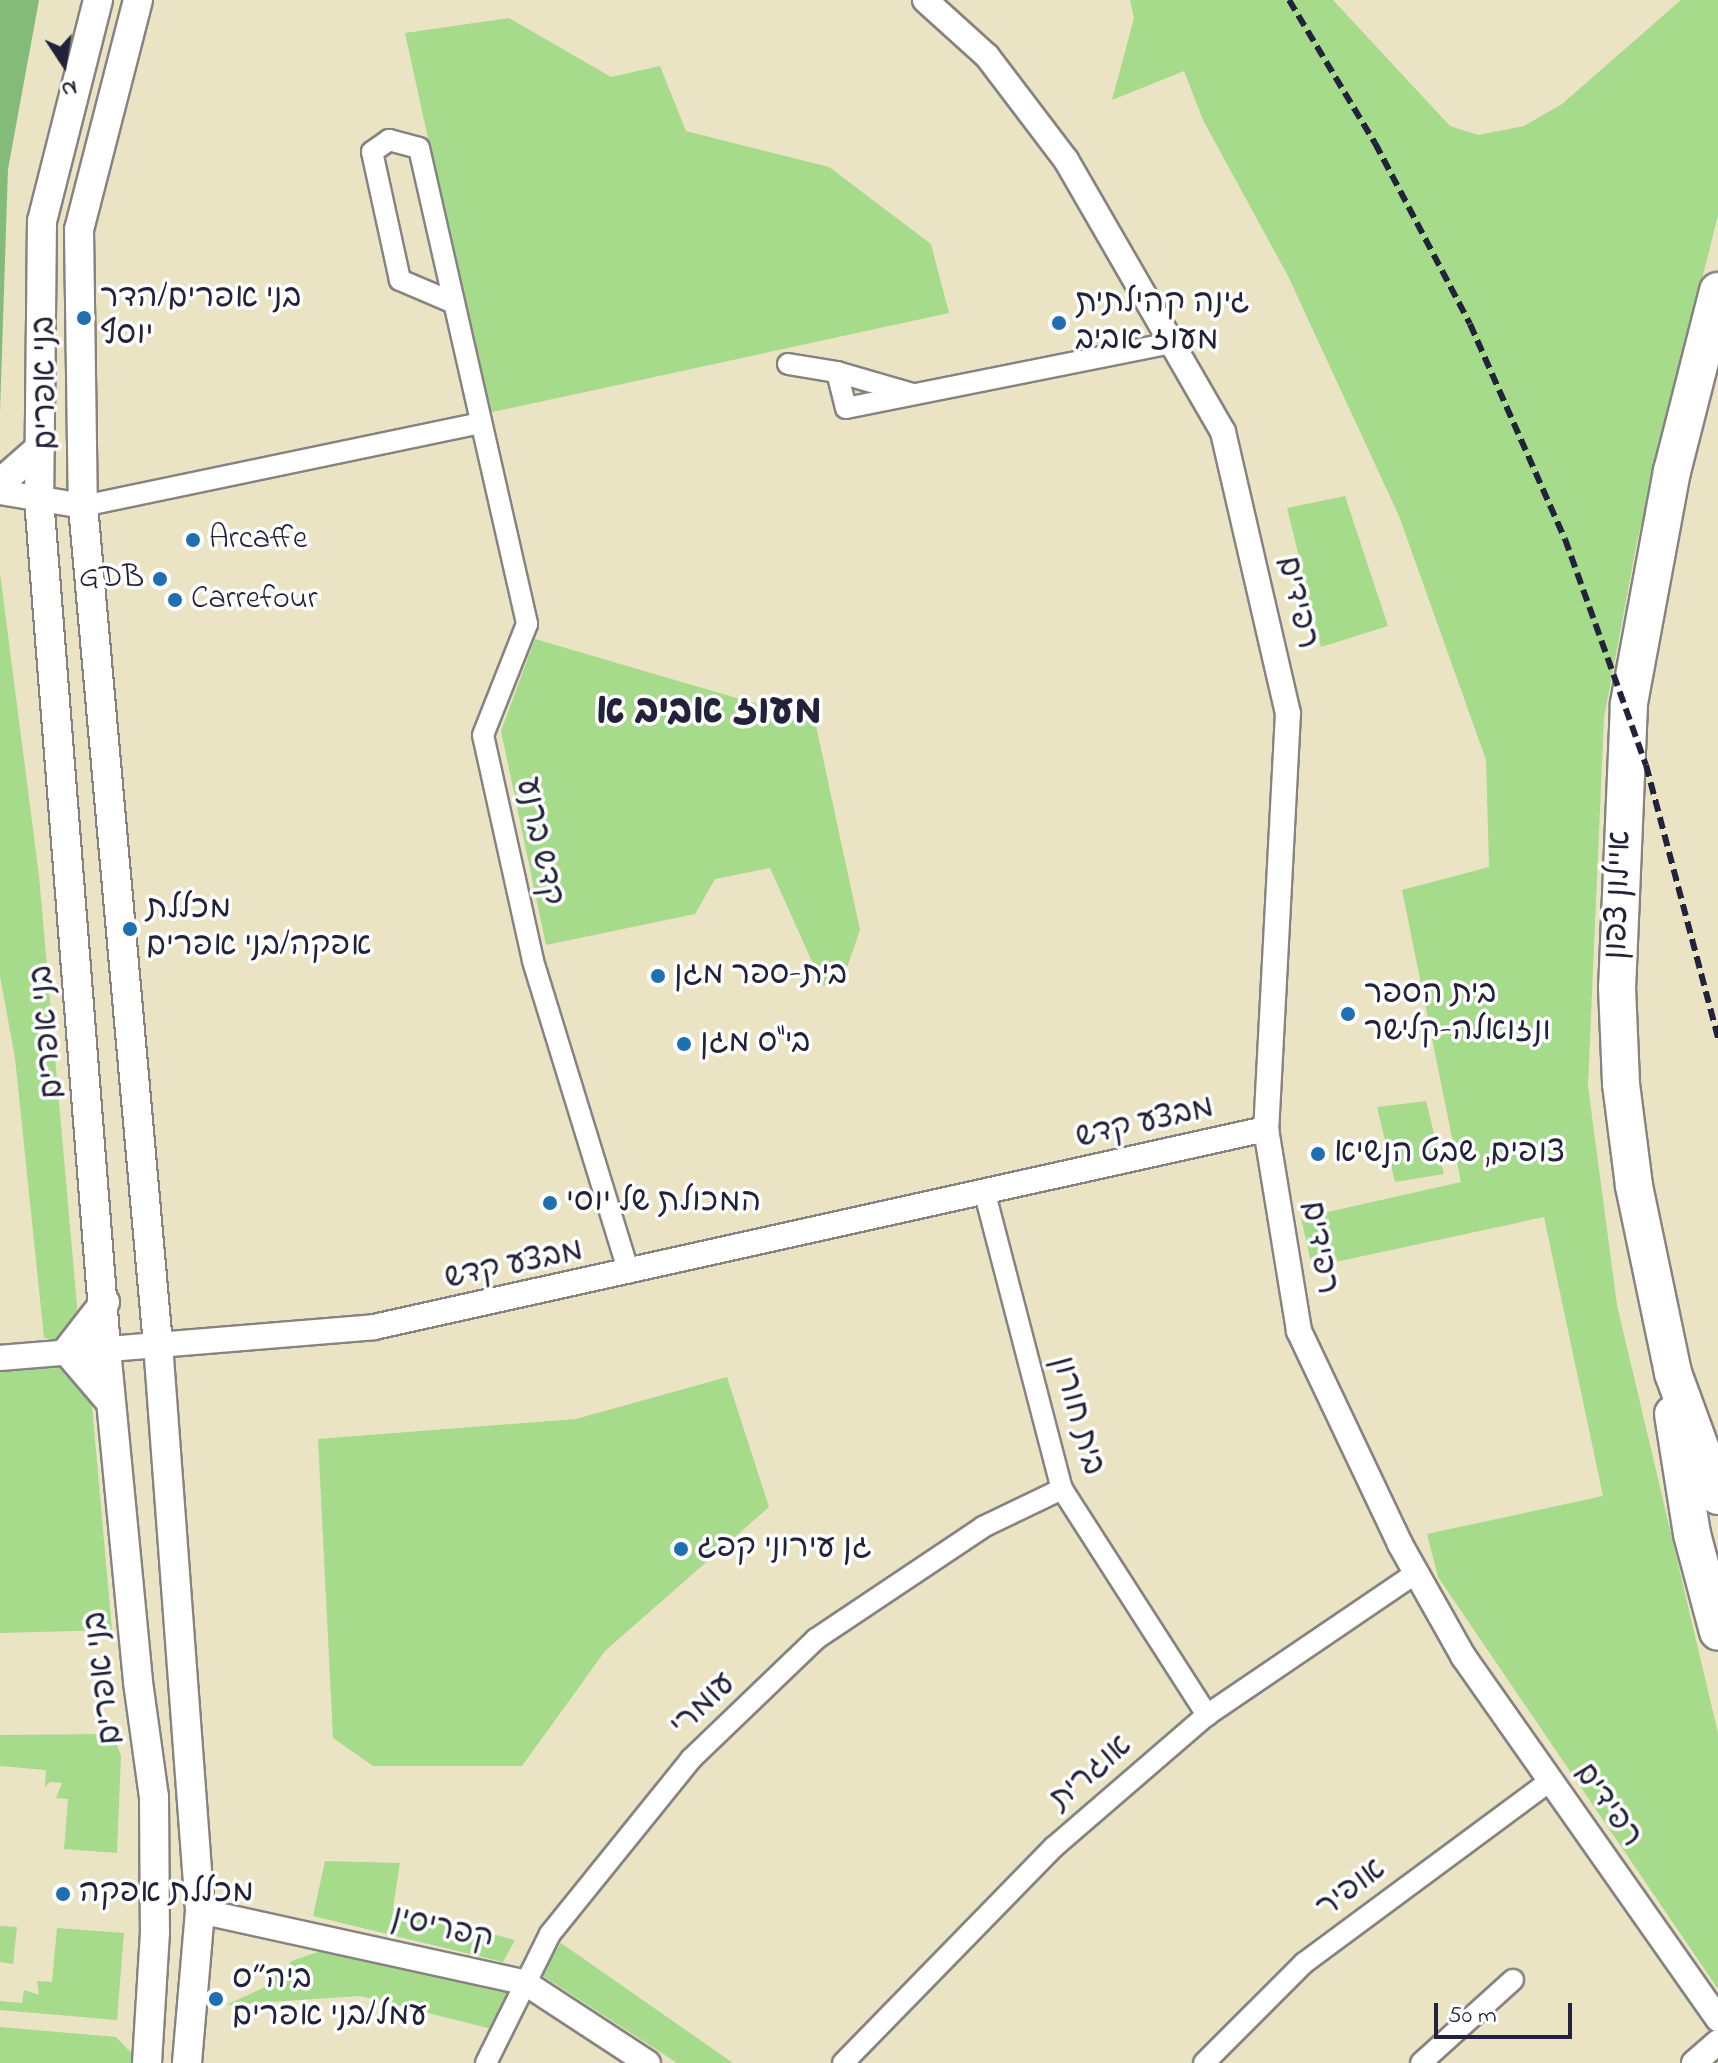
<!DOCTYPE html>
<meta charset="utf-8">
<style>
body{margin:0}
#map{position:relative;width:1718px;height:2063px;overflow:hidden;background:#eae4c4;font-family:"Indie Flower","Playpen Sans Hebrew",sans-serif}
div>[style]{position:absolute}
.green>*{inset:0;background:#a6db8c}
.forest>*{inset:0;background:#84bb78}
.roads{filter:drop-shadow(2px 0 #868380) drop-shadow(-2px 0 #868380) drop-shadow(0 2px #868380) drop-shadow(0 -2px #868380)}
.minor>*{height:20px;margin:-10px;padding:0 10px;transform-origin:10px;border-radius:10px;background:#fff}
.tertiary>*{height:24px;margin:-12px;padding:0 12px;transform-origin:12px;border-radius:12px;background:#fff}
.secondary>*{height:28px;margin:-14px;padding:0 14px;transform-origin:14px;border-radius:14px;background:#fff}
.motorway>*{height:36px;margin:-18px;padding:0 18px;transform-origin:18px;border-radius:18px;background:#fff}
.rail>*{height:6px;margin-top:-3px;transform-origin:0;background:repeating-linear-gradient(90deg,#22223b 0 12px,transparent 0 18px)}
.dots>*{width:22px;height:22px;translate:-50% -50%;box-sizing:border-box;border:4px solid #fff;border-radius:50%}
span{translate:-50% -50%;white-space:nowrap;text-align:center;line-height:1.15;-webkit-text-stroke:7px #fff;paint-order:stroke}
.poi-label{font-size:32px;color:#22223b}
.left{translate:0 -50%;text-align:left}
.right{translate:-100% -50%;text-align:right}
.street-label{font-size:32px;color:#22223b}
.district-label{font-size:40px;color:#22223b;font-weight:700}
.north{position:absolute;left:24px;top:24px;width:80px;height:80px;-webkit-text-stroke:6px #fff;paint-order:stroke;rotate:168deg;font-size:22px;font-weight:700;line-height:32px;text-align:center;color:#22223b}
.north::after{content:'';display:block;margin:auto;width:28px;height:36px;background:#22223b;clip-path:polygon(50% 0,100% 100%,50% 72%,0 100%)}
.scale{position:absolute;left:1434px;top:2003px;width:138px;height:36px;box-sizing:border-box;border:4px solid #22223b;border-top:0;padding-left:10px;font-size:24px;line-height:28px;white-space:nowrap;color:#22223b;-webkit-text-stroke:6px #fff;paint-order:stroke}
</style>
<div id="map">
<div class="green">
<div style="clip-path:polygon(1130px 0,1333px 0,1450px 126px,1478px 135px,1524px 126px,1562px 104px,1681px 0,1718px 0,1718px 215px,1637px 542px,1604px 718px,1588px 1086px,1617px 1305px,1718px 1733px,1718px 1989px,1438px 1577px,1427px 1534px,1603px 1496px,1544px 1217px,1312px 1267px,1301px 1218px,1461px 1182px,1402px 890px,1489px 867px,1486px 760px,1399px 516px,1288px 276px,1203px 120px,1184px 71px,1112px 100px,1134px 18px)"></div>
<div style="clip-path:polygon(509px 18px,611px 77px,660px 66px,686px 131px,829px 167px,931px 244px,949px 313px,488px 413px,405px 33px)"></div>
<div style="clip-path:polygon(1345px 496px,1388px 626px,1321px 647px,1287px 508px)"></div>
<div style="clip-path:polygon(0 573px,39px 876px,78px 1317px,58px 1340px,44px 1338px,15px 1058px,0 976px)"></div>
<div style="clip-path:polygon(535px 639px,815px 721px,860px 930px,843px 979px,823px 986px,770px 868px,715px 879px,695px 914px,546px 945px,501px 731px)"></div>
<div style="clip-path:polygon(1426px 1101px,1444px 1174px,1395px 1182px,1377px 1107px)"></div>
<div style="clip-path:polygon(60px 1363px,89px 1372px,112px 1630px,0 1633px,0 1369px)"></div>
<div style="clip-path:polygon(727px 1377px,769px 1507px,605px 1651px,522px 1766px,373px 1766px,333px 1738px,318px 1439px,576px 1419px)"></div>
<div style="clip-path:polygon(104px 1734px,116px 1742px,121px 1756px,117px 1853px,64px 1849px,68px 1799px,56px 1798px,62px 1783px,50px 1782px,45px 1787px,46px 1770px,0 1766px,0 1735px)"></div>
<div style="clip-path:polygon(325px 1861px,400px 1863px,393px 1908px,515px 1940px,503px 1962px,313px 1916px)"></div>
<div style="clip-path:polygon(0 1926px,17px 1927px,13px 1964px,0 1962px)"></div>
<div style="clip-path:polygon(57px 1928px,124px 1933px,117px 2020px,0 2010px,0 2001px,22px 2003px,24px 1990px,39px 1995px,37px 1981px,52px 1982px)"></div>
<div style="clip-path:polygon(561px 1943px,733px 2063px,677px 2063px,540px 1974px)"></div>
<div style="clip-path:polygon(335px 1946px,510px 1987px,492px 2029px,360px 1996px,226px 2005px,263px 1988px,292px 1961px)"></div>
<div style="clip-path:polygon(0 2027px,116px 2037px,133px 2055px,132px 2063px,0 2063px)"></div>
</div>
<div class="forest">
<div style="clip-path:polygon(0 0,39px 0,8px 169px,0 412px)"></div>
</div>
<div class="roads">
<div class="minor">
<div style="left:454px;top:303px;width:59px;rotate:-156.9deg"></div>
<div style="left:400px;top:280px;width:131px;rotate:-102.3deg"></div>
<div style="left:372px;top:152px;width:21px;rotate:-35deg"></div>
<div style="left:389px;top:140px;width:31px;rotate:15deg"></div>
<div style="left:419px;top:148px;width:488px;rotate:77.2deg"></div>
<div style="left:527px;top:624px;width:119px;rotate:111.6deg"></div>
<div style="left:483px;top:735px;width:231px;rotate:77.5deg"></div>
<div style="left:533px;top:961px;width:326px;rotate:72.9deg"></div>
<div style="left:788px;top:364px;width:50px;rotate:9.3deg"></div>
<div style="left:913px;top:394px;width:79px;rotate:-163.9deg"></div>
<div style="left:837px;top:372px;width:37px;rotate:76deg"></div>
<div style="left:846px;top:408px;width:331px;rotate:-11.3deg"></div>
<div style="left:83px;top:506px;width:405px;rotate:-11.8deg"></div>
<div style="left:985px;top:1194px;width:305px;rotate:75.4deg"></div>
<div style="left:1062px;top:1489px;width:269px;rotate:57.3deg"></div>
<div style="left:486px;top:2063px;width:144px;rotate:-63.6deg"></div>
<div style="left:550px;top:1934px;width:225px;rotate:-51.1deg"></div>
<div style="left:691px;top:1759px;width:173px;rotate:-43.8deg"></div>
<div style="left:816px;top:1639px;width:201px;rotate:-33.8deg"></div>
<div style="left:983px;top:1527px;width:88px;rotate:-25.7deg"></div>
<div style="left:843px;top:2063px;width:302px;rotate:-45.7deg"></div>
<div style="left:1054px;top:1847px;width:202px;rotate:-40.8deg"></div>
<div style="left:1207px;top:1715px;width:253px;rotate:-34.2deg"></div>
<div style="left:1204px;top:2063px;width:141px;rotate:-45deg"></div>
<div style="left:1304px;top:1963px;width:306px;rotate:-36.5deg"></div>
<div style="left:1421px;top:2063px;width:124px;rotate:-42.1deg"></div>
</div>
<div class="tertiary">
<div style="left:925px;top:0;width:84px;rotate:42.1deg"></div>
<div style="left:987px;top:56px;width:131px;rotate:52.8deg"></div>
<div style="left:1066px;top:160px;width:314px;rotate:60deg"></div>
<div style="left:1223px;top:432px;width:288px;rotate:77deg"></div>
<div style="left:1288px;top:713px;width:417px;rotate:93deg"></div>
<div style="left:1266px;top:1129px;width:205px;rotate:80.7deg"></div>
<div style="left:1299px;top:1331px;width:236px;rotate:64.6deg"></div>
<div style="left:1400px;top:1544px;width:129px;rotate:60.6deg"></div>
<div style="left:1463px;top:1656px;width:444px;rotate:54.9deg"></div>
<div style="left:0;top:492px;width:84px;rotate:9.6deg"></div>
<div style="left:0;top:1358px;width:375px;rotate:-4.7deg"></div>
<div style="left:374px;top:1327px;width:914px;rotate:-12.52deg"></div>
<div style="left:200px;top:1911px;width:332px;rotate:12.4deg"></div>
<div style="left:524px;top:1982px;width:148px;rotate:33.2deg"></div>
<div style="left:1694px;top:2063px;width:32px;rotate:-41deg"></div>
</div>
<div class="secondary">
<div style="left:98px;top:0;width:228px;rotate:104.2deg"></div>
<div style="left:42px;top:221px;width:278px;rotate:90.6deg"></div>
<div style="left:39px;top:499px;width:853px;rotate:85.49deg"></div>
<div style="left:106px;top:1349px;width:335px;rotate:84.5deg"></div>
<div style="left:138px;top:1682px;width:116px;rotate:82.1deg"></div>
<div style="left:154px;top:1797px;width:135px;rotate:89.6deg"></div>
<div style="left:155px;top:1932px;width:131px;rotate:93.5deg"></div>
<div style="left:138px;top:0;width:237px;rotate:104.4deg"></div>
<div style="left:79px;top:230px;width:276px;rotate:89.2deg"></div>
<div style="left:83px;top:506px;width:841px;rotate:84.89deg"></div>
<div style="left:158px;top:1344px;width:569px;rotate:85.76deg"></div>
<div style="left:200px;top:1911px;width:153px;rotate:94.9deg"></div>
<div style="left:0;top:483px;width:53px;rotate:-41.2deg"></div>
<div style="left:105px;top:1302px;width:62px;rotate:127.8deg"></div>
<div style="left:67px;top:1351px;width:65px;rotate:49.4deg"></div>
</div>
<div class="motorway">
<div style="left:1718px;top:291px;width:186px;rotate:104.3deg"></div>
<div style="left:1672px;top:471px;width:237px;rotate:100.5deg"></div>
<div style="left:1629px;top:704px;width:283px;rotate:92.4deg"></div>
<div style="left:1617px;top:987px;width:97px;rotate:87.6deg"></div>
<div style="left:1621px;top:1084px;width:103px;rotate:82.7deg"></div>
<div style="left:1634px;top:1186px;width:191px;rotate:78.2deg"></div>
<div style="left:1673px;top:1373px;width:131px;rotate:69.9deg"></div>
<div style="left:1673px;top:1414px;width:121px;rotate:81deg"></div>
<div style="left:1692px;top:1534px;width:101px;rotate:75.1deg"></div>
</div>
</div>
<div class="rail">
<div style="left:1289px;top:0;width:167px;rotate:59deg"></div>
<div style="left:1375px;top:143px;width:204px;rotate:62.3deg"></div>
<div style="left:1470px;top:324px;width:235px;rotate:66.2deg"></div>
<div style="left:1565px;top:539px;width:240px;rotate:70.3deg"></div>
<div style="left:1646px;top:765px;width:282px;rotate:75.2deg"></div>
</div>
<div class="dots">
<div style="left:84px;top:318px;background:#1f6fb2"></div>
<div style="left:1059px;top:323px;background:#1f6fb2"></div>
<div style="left:193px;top:540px;background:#1f6fb2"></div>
<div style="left:160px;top:579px;background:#1f6fb2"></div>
<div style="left:175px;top:600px;background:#1f6fb2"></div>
<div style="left:130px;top:929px;background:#1f6fb2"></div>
<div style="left:658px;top:976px;background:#1f6fb2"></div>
<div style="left:1348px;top:1014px;background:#1f6fb2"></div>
<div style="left:684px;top:1044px;background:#1f6fb2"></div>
<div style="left:1318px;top:1154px;background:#1f6fb2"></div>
<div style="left:550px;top:1203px;background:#1f6fb2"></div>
<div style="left:681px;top:1549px;background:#1f6fb2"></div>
<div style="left:63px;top:1894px;background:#1f6fb2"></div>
<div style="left:216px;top:1999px;background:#1f6fb2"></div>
</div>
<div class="poi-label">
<span class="left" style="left:100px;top:318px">בני אפרים/הדר<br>יוסף</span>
<span class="left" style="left:1075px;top:323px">גינה קהילתית<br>מעוז אביב</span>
<span class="left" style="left:209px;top:540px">Arcaffe</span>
<span class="right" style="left:144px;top:579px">GDB</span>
<span class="left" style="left:191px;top:600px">Carrefour</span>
<span class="left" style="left:146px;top:929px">מכללת<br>אפקה/בני אפרים</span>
<span class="left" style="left:674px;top:976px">בית-ספר מגן</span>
<span class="left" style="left:1364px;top:1014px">בית הספר<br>ונזואלה-קלישר</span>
<span class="left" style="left:700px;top:1044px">בי"ס מגן</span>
<span class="left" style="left:1334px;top:1154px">צופים, שבט הנשיא</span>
<span class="left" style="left:566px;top:1203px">המכולת של יוסי</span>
<span class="left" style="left:697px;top:1549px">גן עירוני קפג</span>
<span class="left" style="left:79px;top:1894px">מכללת אפקה</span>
<span class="left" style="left:232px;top:1999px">ביה״ס<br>עמל/בני אפרים</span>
</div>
<div class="street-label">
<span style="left:47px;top:383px;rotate:-91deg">בני אפרים</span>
<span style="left:1296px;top:603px;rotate:77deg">רפידים</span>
<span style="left:538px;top:842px;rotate:78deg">קדש ברנע</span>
<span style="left:1620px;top:895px;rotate:-88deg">איילון צפון</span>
<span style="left:49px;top:1032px;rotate:-95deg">בני אפרים</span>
<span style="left:1145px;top:1124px;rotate:-13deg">מבצע קדש</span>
<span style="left:1318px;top:1248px;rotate:80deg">רפידים</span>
<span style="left:514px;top:1266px;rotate:-12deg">מבצע קדש</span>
<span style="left:1076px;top:1416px;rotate:74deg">בית חורון</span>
<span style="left:105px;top:1678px;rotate:-97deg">בני אפרים</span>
<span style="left:704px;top:1706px;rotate:-44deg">עומרי</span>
<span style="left:1092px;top:1774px;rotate:-41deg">אוגרית</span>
<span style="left:1607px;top:1806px;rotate:55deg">רפידים</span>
<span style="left:1352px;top:1890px;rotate:-37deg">אופיר</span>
<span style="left:442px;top:1930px;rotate:13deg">קפריסין</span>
</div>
<div class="district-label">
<span style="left:709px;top:713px">מעוז אביב א</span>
</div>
<div class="north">N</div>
<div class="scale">50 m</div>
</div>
